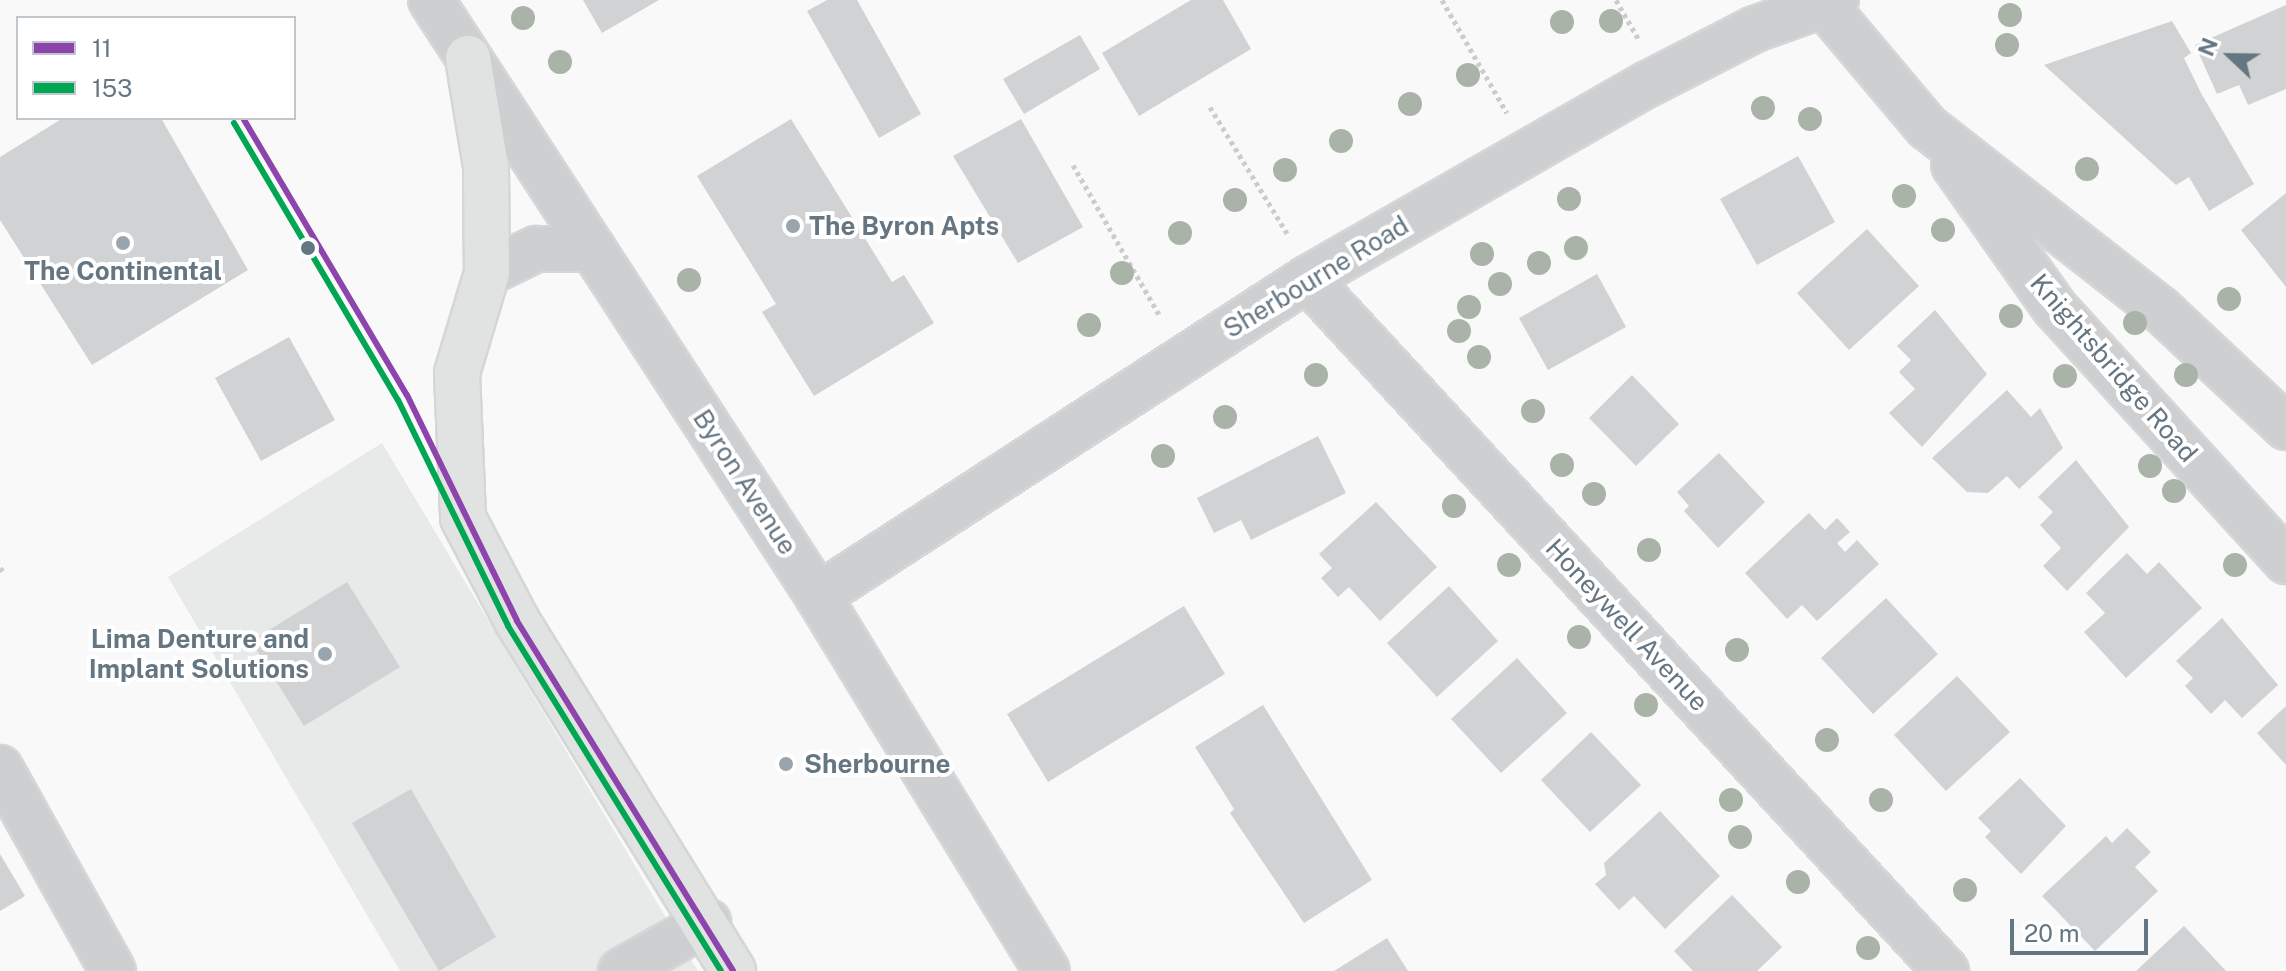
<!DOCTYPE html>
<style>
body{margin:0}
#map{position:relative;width:2286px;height:971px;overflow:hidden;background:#f9f9f9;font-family:"Public Sans",sans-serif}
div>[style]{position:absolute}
.built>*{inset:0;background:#e8e9e9}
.building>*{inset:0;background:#d0d2d3}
.path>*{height:5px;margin-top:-2.5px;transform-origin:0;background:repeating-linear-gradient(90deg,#cbcccd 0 4px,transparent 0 8px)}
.roads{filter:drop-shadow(2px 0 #d5d6d7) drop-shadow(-2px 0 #d5d6d7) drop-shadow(0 2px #d5d6d7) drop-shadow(0 -2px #d5d6d7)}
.minor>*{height:44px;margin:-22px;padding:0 22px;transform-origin:22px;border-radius:22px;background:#cecfd0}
.tertiary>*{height:44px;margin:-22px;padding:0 22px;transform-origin:22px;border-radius:22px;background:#cecfd0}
.secondary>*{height:44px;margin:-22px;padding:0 22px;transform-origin:22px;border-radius:22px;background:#e1e2e2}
.bus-1>*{height:6px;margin:-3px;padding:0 3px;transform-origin:3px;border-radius:3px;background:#8e44ad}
.bus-2>*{height:6px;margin:-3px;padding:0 3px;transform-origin:3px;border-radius:3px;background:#00a651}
.trees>*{width:24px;height:24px;margin:-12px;border-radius:50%;background:#a9b3a7}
.dots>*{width:22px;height:22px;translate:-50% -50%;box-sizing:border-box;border:4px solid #fff;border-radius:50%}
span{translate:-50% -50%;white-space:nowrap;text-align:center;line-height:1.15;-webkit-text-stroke:8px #fff;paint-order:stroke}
.poi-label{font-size:26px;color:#657683;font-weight:700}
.left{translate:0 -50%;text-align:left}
.right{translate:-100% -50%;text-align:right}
.street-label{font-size:26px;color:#657683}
.legend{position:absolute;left:16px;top:16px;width:280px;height:104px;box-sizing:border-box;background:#fff;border:2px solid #c1c8cd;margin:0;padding:10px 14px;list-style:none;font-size:24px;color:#657683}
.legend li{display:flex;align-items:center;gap:16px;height:40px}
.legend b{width:40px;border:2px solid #c1c8cd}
.north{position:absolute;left:2190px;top:16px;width:80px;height:80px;-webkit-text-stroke:6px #fff;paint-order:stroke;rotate:292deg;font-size:22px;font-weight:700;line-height:32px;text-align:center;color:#657683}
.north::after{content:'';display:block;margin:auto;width:28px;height:36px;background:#657683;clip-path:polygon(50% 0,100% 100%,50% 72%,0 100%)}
.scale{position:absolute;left:2010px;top:919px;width:138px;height:36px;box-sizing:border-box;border:4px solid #657683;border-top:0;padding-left:10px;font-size:24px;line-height:28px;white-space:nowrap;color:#657683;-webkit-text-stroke:6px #fff;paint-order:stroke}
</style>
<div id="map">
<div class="built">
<div style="clip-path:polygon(382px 443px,698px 971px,400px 971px,168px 577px)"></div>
</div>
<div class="building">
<div style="clip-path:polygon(583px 0,659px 0,602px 33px)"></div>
<div style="clip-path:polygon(827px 0,857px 0,921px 114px,879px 138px,807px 11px)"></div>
<div style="clip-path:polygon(1191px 0,1223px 0,1251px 49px,1139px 116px,1102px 53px)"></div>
<div style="clip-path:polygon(2286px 5px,2286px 89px,2248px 105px,2239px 85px,2217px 94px,2195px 45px)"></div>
<div style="clip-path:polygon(2172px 21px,2191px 53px,2184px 58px,2201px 93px,2254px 184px,2209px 211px,2189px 177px,2176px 185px,2044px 65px)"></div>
<div style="clip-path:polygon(1080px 35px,1100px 69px,1024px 114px,1003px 79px)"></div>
<div style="clip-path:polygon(63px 118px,161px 118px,248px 270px,92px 365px,0 220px,0 157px)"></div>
<div style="clip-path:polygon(791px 119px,892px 282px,904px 275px,934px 323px,814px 396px,762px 312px,776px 304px,697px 176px)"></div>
<div style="clip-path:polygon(1021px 119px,1083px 227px,1018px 263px,953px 156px)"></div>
<div style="clip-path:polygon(1798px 156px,1835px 222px,1757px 265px,1720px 199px)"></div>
<div style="clip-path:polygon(2286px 193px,2286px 287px,2241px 230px)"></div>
<div style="clip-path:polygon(1867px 229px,1919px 286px,1849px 350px,1797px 293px)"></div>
<div style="clip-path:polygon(1597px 274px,1626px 327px,1548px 370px,1519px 318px)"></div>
<div style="clip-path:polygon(1935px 310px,1987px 374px,1922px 447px,1889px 413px,1915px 389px,1899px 372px,1911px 360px,1897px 346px)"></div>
<div style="clip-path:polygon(289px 337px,335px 420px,261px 461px,215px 378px)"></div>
<div style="clip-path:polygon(1632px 375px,1679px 424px,1636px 466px,1589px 418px)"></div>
<div style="clip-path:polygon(2007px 390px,2031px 417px,2040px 408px,2063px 448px,2019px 489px,2007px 476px,1988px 493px,1967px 492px,1932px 458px)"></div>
<div style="clip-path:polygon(1318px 436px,1346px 493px,1251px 540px,1241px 520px,1214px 533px,1197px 498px)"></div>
<div style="clip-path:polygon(1719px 453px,1765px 502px,1718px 548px,1684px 511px,1689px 506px,1677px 492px)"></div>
<div style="clip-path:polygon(2076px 460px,2129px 527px,2067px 591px,2043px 566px,2061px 548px,2040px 525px,2053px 512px,2038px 497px)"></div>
<div style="clip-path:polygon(1376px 502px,1437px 567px,1380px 621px,1349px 587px,1338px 597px,1321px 578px,1332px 568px,1319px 554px)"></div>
<div style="clip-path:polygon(1809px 513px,1825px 530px,1837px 518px,1850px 532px,1837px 543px,1845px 552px,1857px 540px,1879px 564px,1817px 621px,1802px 605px,1787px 619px,1745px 573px)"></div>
<div style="clip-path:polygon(2127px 553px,2147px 574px,2159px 562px,2202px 608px,2126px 678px,2084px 632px,2105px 613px,2086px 593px)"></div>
<div style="clip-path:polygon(347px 582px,400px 667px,304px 726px,251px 641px)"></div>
<div style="clip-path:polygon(1449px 586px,1498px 641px,1437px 697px,1387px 643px)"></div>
<div style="clip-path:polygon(1886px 598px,1938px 654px,1873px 714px,1821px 658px)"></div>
<div style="clip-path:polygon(1184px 606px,1225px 674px,1048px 782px,1007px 714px)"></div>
<div style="clip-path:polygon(2222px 618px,2278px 685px,2242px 718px,2225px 700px,2211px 714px,2185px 686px,2193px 678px,2176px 661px)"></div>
<div style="clip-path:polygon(1517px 658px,1567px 713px,1501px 773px,1451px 719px)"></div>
<div style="clip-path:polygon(1957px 676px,2010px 732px,1946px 791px,1894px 735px)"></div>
<div style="clip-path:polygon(1263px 705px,1372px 880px,1304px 923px,1230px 813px,1234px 809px,1195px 747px)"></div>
<div style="clip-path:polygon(2286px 706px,2286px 765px,2257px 733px)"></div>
<div style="clip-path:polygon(1591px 732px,1641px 785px,1590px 832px,1541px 780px)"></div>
<div style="clip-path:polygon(2020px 778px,2066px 826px,2021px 874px,1985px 837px,1991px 831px,1978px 818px)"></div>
<div style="clip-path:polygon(411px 789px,496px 937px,439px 971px,352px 823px)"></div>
<div style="clip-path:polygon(1660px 811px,1720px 876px,1665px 929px,1634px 896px,1619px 910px,1595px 884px,1606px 875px,1604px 863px)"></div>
<div style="clip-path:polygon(2127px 828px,2151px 852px,2135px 867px,2158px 891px,2095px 951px,2042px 896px,2106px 836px,2112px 843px)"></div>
<div style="clip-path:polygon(0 854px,25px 896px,0 911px)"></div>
<div style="clip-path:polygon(1732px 895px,1782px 947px,1757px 971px,1693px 971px,1674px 951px)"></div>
<div style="clip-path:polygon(2184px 926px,2226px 971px,2136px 971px)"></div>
<div style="clip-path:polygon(1387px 938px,1408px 971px,1334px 971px)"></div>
</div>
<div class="path">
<div style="left:1442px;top:0;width:130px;rotate:60.1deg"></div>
<div style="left:1616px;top:0;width:46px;rotate:60.1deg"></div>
<div style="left:1210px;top:107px;width:148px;rotate:58.6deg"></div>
<div style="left:1073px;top:165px;width:174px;rotate:60.1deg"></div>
<div style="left:0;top:568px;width:4px;rotate:45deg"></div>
</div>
<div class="roads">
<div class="minor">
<div style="left:1820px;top:0;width:166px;rotate:49.9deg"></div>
<div style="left:1927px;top:127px;width:296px;rotate:38deg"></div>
<div style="left:2160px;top:309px;width:173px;rotate:43.1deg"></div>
<div style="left:1954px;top:165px;width:175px;rotate:54.8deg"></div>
<div style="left:2055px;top:308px;width:343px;rotate:47.6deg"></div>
<div style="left:1307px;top:279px;width:942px;rotate:47.28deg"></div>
<div style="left:0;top:768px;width:232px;rotate:60.9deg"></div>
<div style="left:621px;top:971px;width:100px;rotate:-29.4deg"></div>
</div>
<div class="tertiary">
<div style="left:431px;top:0;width:711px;rotate:57deg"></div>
<div style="left:818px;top:596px;width:439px;rotate:58.6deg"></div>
<div style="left:487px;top:273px;width:55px;rotate:-26.1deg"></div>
<div style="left:536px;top:249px;width:57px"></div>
<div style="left:818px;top:596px;width:583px;rotate:-32.95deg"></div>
<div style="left:1307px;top:279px;width:393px;rotate:-29.8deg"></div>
<div style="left:1648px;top:84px;width:120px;rotate:-27.2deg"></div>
<div style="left:1755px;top:29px;width:86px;rotate:-19.7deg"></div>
</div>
<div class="secondary">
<div style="left:468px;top:58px;width:110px;rotate:80.6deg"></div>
<div style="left:486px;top:167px;width:106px;rotate:89.5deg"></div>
<div style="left:487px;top:273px;width:104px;rotate:106.7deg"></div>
<div style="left:457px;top:373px;width:145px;rotate:87.6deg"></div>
<div style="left:463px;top:518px;width:116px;rotate:62.3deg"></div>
<div style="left:517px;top:621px;width:411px;rotate:58.3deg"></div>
</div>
</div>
<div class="bus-1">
<div style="left:243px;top:118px;width:322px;rotate:59.4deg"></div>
<div style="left:407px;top:395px;width:251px;rotate:64deg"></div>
<div style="left:517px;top:621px;width:411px;rotate:58.3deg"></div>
</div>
<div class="bus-2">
<div style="left:234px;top:123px;width:322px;rotate:59.4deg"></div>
<div style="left:398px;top:400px;width:251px;rotate:64deg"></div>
<div style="left:508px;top:626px;width:405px;rotate:58.3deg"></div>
</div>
<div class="trees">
<div style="left:2010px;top:15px"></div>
<div style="left:523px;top:18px"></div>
<div style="left:1611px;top:21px"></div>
<div style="left:1562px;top:22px"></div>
<div style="left:2007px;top:45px"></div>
<div style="left:560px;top:62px"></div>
<div style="left:1468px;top:75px"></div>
<div style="left:1410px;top:104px"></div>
<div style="left:1763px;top:108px"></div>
<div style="left:1810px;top:119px"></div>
<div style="left:1341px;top:141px"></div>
<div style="left:2087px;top:169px"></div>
<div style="left:1285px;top:170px"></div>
<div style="left:1904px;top:196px"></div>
<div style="left:1569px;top:199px"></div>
<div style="left:1235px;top:200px"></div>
<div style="left:1943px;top:230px"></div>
<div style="left:1180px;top:233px"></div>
<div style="left:1576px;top:248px"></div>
<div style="left:1482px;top:254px"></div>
<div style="left:1539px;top:263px"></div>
<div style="left:1122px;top:273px"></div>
<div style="left:689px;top:280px"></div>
<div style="left:1500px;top:284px"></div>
<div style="left:2229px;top:299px"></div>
<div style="left:1469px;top:307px"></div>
<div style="left:2011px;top:316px"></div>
<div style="left:2135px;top:323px"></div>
<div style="left:1089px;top:325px"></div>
<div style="left:1459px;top:331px"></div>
<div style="left:1479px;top:357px"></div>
<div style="left:1316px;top:375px"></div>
<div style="left:2186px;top:375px"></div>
<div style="left:2065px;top:376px"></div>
<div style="left:1533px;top:411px"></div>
<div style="left:1225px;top:417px"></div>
<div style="left:1163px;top:456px"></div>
<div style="left:1562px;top:465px"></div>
<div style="left:2150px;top:466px"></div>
<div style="left:2174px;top:491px"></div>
<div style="left:1594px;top:494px"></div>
<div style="left:1454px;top:506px"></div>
<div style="left:1649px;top:550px"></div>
<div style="left:1509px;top:565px"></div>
<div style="left:2235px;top:565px"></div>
<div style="left:1579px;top:637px"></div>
<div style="left:1737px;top:650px"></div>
<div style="left:1646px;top:705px"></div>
<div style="left:1827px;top:740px"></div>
<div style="left:1731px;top:800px"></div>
<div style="left:1881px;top:800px"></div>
<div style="left:1740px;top:837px"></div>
<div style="left:1798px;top:882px"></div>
<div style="left:1965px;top:890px"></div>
<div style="left:1868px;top:948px"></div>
</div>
<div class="dots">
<div style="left:793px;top:226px;background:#99a4ac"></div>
<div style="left:123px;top:243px;background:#99a4ac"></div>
<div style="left:308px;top:248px;background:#657683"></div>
<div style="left:325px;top:654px;background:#99a4ac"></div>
<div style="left:786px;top:764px;background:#99a4ac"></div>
</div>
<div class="poi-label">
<span class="left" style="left:809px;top:226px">The Byron Apts</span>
<span style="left:123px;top:271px">The Continental</span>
<span class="right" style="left:309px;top:654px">Lima Denture and<br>Implant Solutions</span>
<span class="left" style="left:804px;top:764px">Sherbourne</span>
</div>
<div class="street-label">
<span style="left:1316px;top:277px;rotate:-31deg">Sherbourne Road</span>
<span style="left:2114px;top:368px;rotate:49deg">Knightsbridge Road</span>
<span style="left:745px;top:482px;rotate:57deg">Byron Avenue</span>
<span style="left:1627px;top:625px;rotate:47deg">Honeywell Avenue</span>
</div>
<ul class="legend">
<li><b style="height:10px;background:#8e44ad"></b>11</li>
<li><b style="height:10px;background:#00a651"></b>153</li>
</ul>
<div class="north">N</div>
<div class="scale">20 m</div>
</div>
